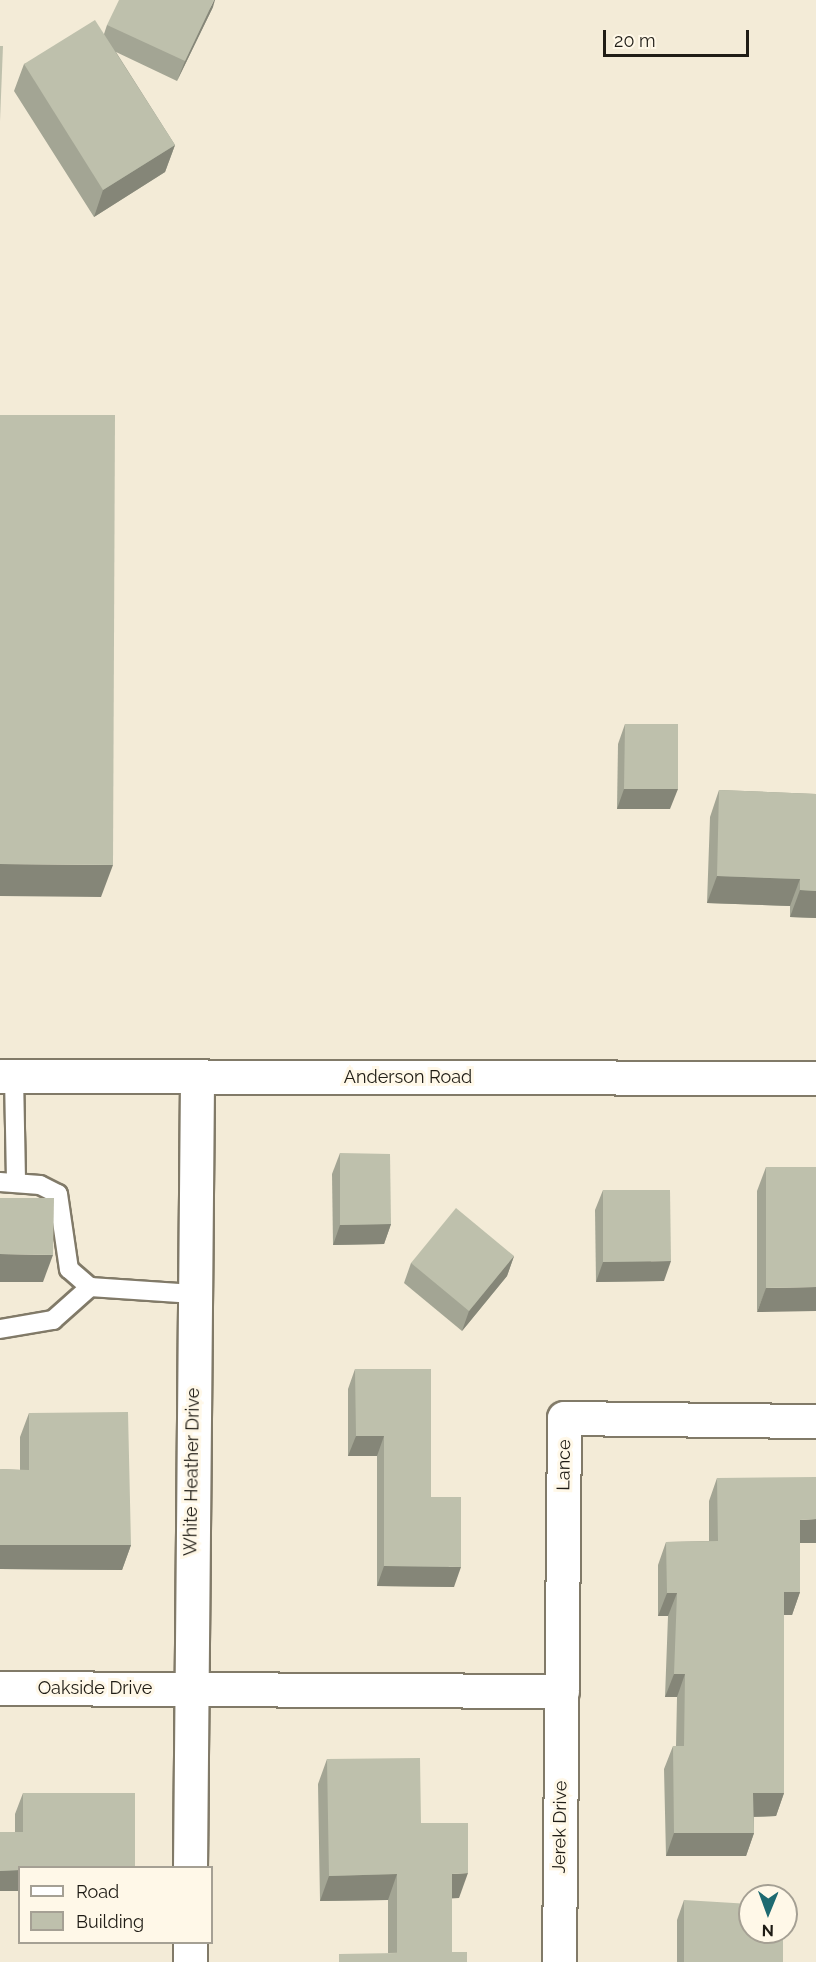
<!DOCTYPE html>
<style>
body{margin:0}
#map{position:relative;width:816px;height:1962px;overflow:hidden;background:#f3ebd7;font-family:Raleway,sans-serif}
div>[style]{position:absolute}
.roads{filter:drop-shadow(2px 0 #817a68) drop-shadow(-2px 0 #817a68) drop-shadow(0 2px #817a68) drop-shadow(0 -2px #817a68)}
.service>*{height:18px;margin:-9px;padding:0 9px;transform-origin:9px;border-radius:9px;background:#fff}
.minor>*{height:33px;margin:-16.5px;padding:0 16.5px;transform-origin:16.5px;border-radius:16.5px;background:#fff}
.tertiary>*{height:33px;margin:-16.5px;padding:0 16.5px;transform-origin:16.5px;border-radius:16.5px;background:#fff}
.wall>*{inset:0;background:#a3a594}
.shaded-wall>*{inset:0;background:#858678}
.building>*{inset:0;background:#bec0ac}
span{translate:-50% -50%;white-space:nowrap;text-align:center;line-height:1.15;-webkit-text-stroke:6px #fff8e8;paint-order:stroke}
.street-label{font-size:18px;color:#1f1c15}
.legend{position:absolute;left:18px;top:1866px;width:195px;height:78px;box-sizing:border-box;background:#fff8e8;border:2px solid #a5a094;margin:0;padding:8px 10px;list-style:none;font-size:18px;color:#1f1c15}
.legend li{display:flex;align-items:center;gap:12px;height:30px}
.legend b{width:30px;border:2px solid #a5a094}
.north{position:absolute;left:738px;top:1884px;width:60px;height:60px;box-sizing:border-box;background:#fff8e8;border:2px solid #a5a094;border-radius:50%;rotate:181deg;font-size:16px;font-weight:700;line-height:24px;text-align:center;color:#1f1c15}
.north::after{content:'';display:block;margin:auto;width:21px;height:27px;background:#1e6a71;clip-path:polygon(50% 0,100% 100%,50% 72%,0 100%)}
.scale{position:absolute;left:603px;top:30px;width:146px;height:27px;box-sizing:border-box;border:3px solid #1f1c15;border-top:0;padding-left:8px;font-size:18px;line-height:21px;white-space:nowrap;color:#1f1c15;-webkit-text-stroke:4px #fff8e8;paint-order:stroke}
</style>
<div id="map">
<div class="roads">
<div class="service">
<div style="left:14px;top:1076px;width:106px;rotate:88.9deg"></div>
<div style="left:0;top:1182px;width:40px;rotate:4.3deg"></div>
<div style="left:40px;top:1185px;width:20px;rotate:27deg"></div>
<div style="left:58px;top:1194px;width:76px;rotate:81.7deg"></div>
<div style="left:69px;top:1269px;width:28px;rotate:41deg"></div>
<div style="left:90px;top:1287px;width:104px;rotate:3.9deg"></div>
<div style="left:0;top:1329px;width:54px;rotate:-9.6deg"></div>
<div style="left:53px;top:1320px;width:50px;rotate:-41.7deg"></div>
</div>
<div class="minor">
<div style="left:0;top:1688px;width:562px;rotate:0.31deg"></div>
<div style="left:190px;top:1868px;width:792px;rotate:-89.49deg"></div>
<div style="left:190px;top:1942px;width:20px;rotate:90deg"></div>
<div style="left:559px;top:1962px;width:544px;rotate:-89.47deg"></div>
<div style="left:564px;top:1418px;width:252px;rotate:0.7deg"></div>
</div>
<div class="tertiary">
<div style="left:0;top:1076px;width:816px;rotate:0.14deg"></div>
</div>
</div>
<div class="wall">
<div style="clip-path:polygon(213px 7px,177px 81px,116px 52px,175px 145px,165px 172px,94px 217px,14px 91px,24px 64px,104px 34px,107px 25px)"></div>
<div style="clip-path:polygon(625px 724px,670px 809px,617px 809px,618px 744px)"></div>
<div style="clip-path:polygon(719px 790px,816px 794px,816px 918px,790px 917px,790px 906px,707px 903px,710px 817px)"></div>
<div style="clip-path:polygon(340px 1153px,391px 1224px,384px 1244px,333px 1245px,332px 1174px)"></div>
<div style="clip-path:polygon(766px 1167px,816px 1167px,757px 1312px,757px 1191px)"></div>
<div style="clip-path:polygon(603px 1190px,664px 1281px,596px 1282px,595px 1210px)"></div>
<div style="clip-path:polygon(514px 1256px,507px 1276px,462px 1331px,404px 1283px,411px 1263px)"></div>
<div style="clip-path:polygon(355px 1369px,431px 1497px,454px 1587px,377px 1586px,377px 1456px,348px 1456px,348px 1389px)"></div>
<div style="clip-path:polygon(29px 1413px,131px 1545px,122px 1570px,0 1569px,0 1469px,20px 1470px,20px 1437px)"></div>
<div style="clip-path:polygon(717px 1478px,800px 1543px,800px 1592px,792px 1615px,784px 1615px,784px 1793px,776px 1816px,754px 1817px,754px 1833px,746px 1856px,666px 1856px,664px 1769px,673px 1746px,676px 1746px,677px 1697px,665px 1697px,668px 1616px,658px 1616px,658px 1565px,666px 1542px,709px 1541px,709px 1501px)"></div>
<div style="clip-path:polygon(327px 1759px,421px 1823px,459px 1898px,452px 1898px,452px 1952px,388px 1953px,388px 1900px,320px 1901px,318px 1784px)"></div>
<div style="clip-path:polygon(23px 1793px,135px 1793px,20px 1868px,20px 1891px,0 1891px,0 1832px,15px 1832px,15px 1814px)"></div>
<div style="clip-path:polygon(684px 1900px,783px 1962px,677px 1962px,677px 1920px)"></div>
</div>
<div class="shaded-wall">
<div style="clip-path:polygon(214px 0,215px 0,213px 7px,177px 81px,185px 61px)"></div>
<div style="clip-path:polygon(175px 145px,165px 172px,94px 217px,103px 190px)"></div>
<div style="clip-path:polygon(624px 789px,678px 789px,670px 809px,617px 809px)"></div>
<div style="clip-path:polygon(0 864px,113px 865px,101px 897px,0 896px)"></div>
<div style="clip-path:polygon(717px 876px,800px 879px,790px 906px,707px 903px)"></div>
<div style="clip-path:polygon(800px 890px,816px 891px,816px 918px,790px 917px)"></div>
<div style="clip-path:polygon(391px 1224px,384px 1244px,333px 1245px,340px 1225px)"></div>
<div style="clip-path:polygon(0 1254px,53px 1255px,43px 1282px,0 1282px)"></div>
<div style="clip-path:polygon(514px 1256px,507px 1276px,462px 1331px,469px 1311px)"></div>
<div style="clip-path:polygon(671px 1261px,664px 1281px,596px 1282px,603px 1262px)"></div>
<div style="clip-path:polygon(816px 1287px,816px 1311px,757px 1312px,766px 1288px)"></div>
<div style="clip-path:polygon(356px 1436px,384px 1436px,377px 1456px,348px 1456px)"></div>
<div style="clip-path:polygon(816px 1519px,816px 1543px,792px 1543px,800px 1520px)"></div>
<div style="clip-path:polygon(0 1545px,131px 1545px,122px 1570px,0 1569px)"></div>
<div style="clip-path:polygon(384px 1566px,461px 1567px,454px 1587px,377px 1586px)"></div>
<div style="clip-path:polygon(784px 1592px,800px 1592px,792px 1615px,776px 1615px)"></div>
<div style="clip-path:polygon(667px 1593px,677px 1593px,668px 1616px,658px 1616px)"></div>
<div style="clip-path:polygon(674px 1674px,685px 1674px,677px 1697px,665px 1697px)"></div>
<div style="clip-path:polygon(753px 1793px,784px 1793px,776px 1816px,745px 1817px)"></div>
<div style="clip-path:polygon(674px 1833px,754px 1833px,746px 1856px,666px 1856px)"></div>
<div style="clip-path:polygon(20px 1870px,20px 1891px,0 1891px,0 1871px)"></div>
<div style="clip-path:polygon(468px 1873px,459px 1898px,442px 1899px,452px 1874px)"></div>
<div style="clip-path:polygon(397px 1874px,388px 1900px,320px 1901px,329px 1876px)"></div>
</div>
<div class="building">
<div style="clip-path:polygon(119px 0,214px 0,185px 61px,107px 25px)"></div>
<div style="clip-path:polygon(95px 20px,175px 145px,103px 190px,24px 64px)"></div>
<div style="clip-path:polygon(0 46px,3px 46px,0 121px)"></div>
<div style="clip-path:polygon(0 415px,115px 415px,113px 865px,0 864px)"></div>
<div style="clip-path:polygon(625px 724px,678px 724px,678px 789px,624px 789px)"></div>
<div style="clip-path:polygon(719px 790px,816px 794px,816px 891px,800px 890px,800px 879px,717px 876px)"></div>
<div style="clip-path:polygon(340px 1153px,390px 1154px,391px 1224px,340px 1225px)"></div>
<div style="clip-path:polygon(766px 1167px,816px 1167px,816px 1287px,766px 1288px)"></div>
<div style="clip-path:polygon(603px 1190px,670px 1190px,671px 1261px,603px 1262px)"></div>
<div style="clip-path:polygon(0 1198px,54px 1198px,53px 1255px,0 1254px)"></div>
<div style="clip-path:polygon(456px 1208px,514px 1256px,469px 1311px,411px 1263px)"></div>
<div style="clip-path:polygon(355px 1369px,431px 1369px,431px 1497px,461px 1497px,461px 1567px,384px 1566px,384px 1436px,356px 1436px)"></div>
<div style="clip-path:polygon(128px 1412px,131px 1545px,0 1545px,0 1469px,29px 1470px,29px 1413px)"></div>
<div style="clip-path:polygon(816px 1477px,816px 1519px,800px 1520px,800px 1592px,784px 1592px,784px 1793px,753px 1793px,754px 1833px,674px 1833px,673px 1746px,684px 1746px,685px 1674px,674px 1674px,677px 1593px,667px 1593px,666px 1542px,718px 1541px,717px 1478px)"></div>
<div style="clip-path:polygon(420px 1758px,421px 1823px,468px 1823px,468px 1873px,452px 1874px,452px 1952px,467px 1952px,467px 1962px,339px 1962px,339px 1954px,397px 1953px,397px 1874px,329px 1876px,327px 1759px)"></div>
<div style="clip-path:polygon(23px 1793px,135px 1793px,135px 1868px,20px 1868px,20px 1870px,0 1871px,0 1832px,23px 1832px)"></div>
<div style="clip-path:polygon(684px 1900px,750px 1904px,750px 1932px,783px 1932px,783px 1962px,684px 1962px)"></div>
</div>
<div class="street-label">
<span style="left:408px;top:1077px">Anderson Road</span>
<span style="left:564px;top:1465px;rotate:-89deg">Lance</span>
<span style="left:192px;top:1472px;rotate:-89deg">White Heather Drive</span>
<span style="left:95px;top:1688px">Oakside Drive</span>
<span style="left:560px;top:1827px;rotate:-89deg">Jerek Drive</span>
</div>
<ul class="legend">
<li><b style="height:8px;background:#fff"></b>Road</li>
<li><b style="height:16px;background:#bec0ac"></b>Building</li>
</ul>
<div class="north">N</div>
<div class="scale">20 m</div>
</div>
